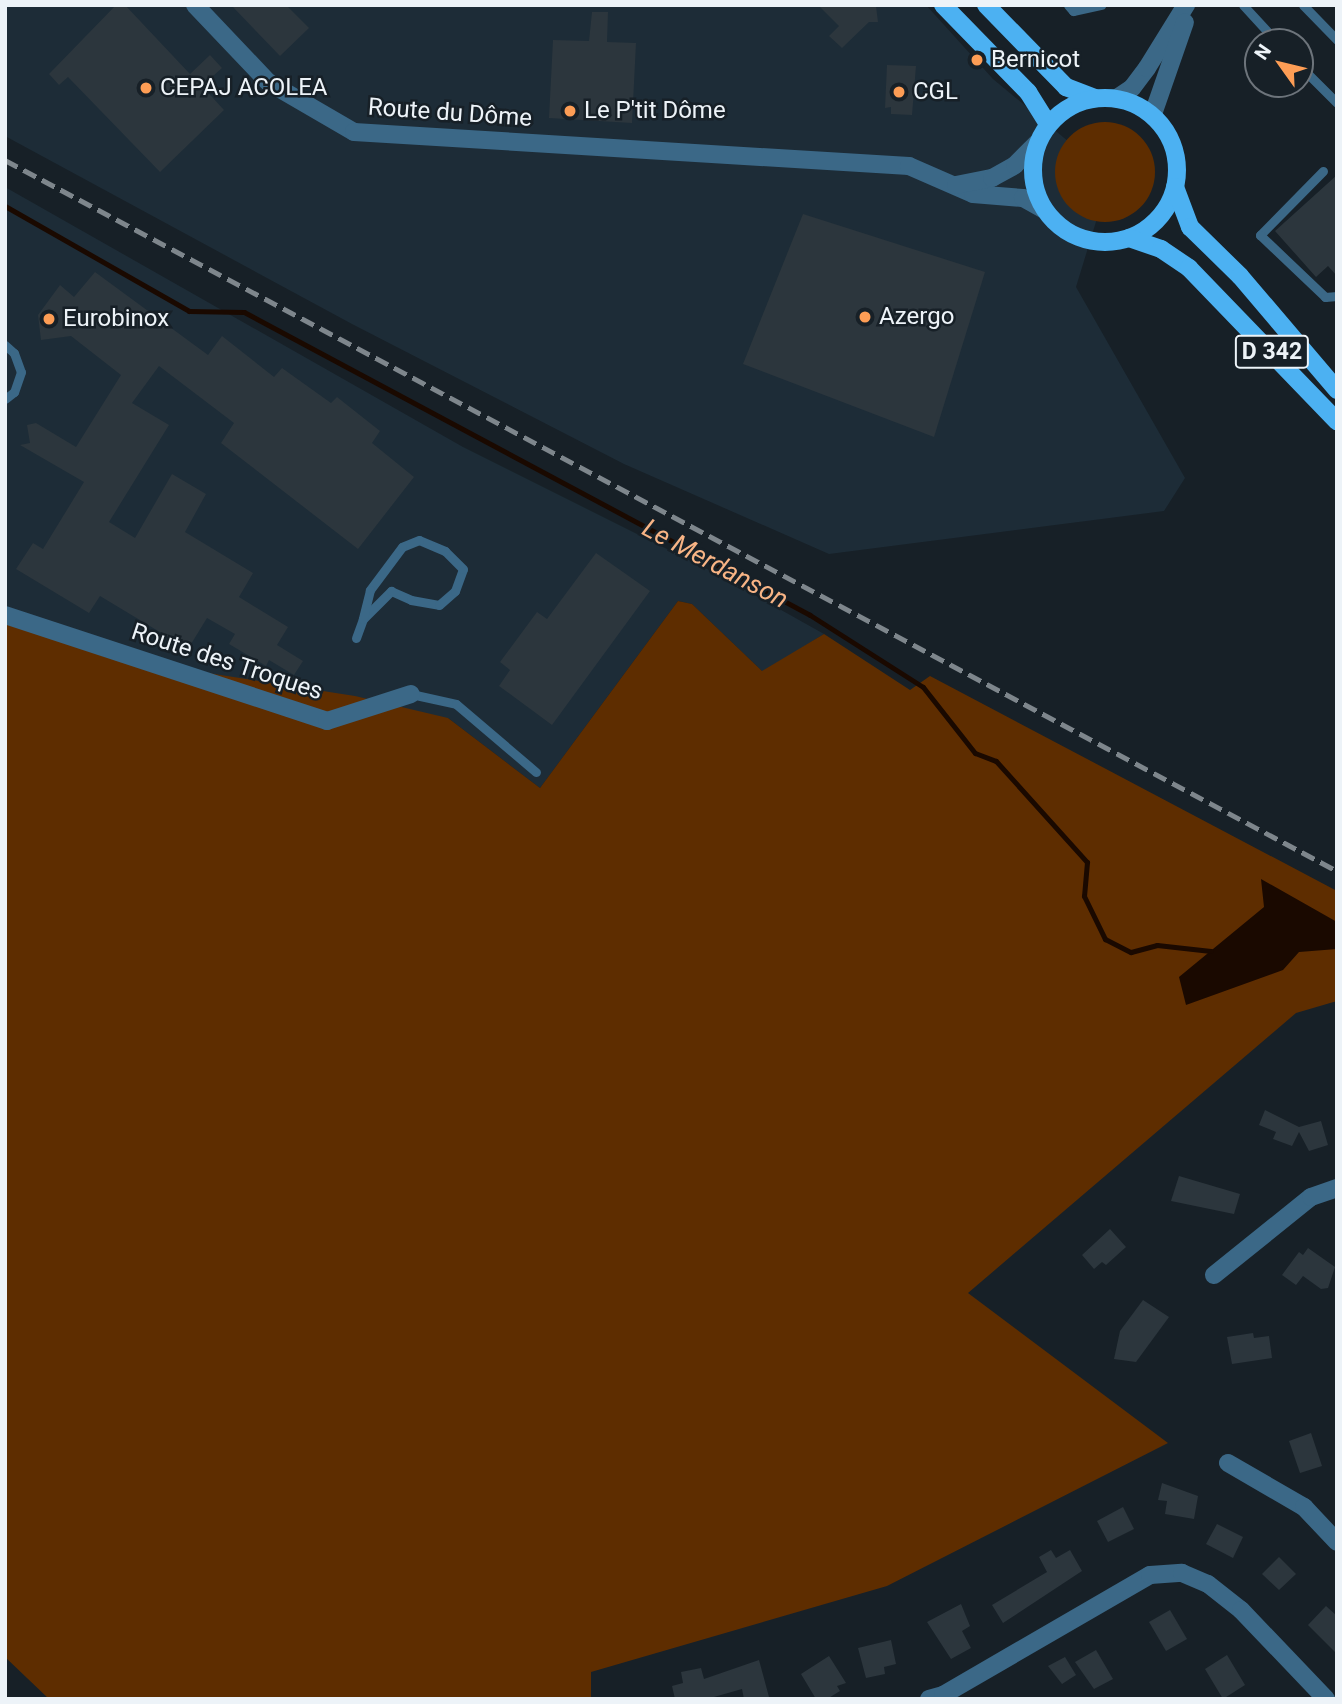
<!DOCTYPE html>
<meta charset="utf-8">
<style>
body{margin:0}
#map{position:relative;width:1342px;height:1704px;overflow:hidden;background:#172027;font-family:Roboto,sans-serif}
div>[style]{position:absolute}
.built>*{inset:0;background:#1d2c37}
.green>*{inset:0;background:#5e2d00}
.round{border-radius:50%}
.water>*{inset:0;background:#1a0900}
.stream>*{height:5px;margin:-2.5px;padding:0 2.5px;transform-origin:2.5px;border-radius:2.5px;background:#1a0900}
.building>*{inset:0;background:#2c363d}
.service>*{height:9px;margin:-4.5px;padding:0 4.5px;transform-origin:4.5px;border-radius:4.5px;background:#3b6887}
.minor>*{height:18px;margin:-9px;padding:0 9px;transform-origin:9px;border-radius:9px;background:#3b6887}
.primary>*{height:18px;margin:-9px;padding:0 9px;transform-origin:9px;border-radius:9px;background:#4cb1f2}
.primary>.ring{margin:-9px;padding:0;box-sizing:content-box;background:none;border:18px solid #4cb1f2;border-radius:50%}
.rail>*{height:5px;margin-top:-2.5px;transform-origin:0;background:repeating-linear-gradient(90deg,#7e868c 0 14px,transparent 0 21px)}
.dots>*{width:19px;height:19px;translate:-50% -50%;box-sizing:border-box;border:4px solid #172027;border-radius:50%}
span{translate:-50% -50%;white-space:nowrap;text-align:center;line-height:1.15;-webkit-text-stroke:5px #172027;paint-order:stroke}
.shield-label span{padding:2px 5px;background:#172027;border:2px solid;border-radius:5px;-webkit-text-stroke-width:0}
.shield-label{font-size:23px;color:#edf3f8;font-weight:700}
.poi-label{font-size:24px;color:#edf3f8}
.left{translate:0 -50%;text-align:left}
.street-label{font-size:24px;color:#edf3f8}
.water-label{font-size:26px;color:#f8b485;font-style:italic}
.frame{position:absolute;inset:0;border:7px solid #edf3f8;pointer-events:none}
.north{position:absolute;left:1244px;top:28px;width:70px;height:70px;box-sizing:border-box;background:#172027;border:2px solid #6d747b;border-radius:50%;rotate:304deg;font-size:19px;font-weight:700;line-height:28px;text-align:center;color:#edf3f8}
.north::after{content:'';display:block;margin:auto;width:24px;height:32px;background:#fd9d55;clip-path:polygon(50% 0,100% 100%,50% 72%,0 100%)}
</style>
<div id="map">
<div class="built">
<div style="clip-path:polygon(5px 5px,926px 5px,993px 79px,1110px 176px,1076px 287px,1185px 478px,1164px 511px,829px 554px,624px 464px,352px 324px,5px 136px)"></div>
<div style="clip-path:polygon(5px 187px,463px 447px,719px 575px,824px 634px,763px 672px,692px 604px,678px 601px,540px 788px,448px 718px,341px 740px,5px 610px)"></div>
</div>
<div class="green">
<div class="round" style="left:1055px;top:122px;width:100px;height:100px"></div>
<div style="clip-path:polygon(678px 601px,692px 604px,762px 671px,824px 634px,910px 690px,930px 676px,1337px 891px,1337px 1001px,1296px 1013px,968px 1293px,1168px 1443px,887px 1586px,591px 1672px,591px 1699px,49px 1699px,5px 1657px,5px 617px,105px 657px,355px 696px,448px 718px,540px 788px)"></div>
</div>
<div class="water">
<div style="clip-path:polygon(1261px 879px,1337px 922px,1337px 949px,1299px 952px,1283px 970px,1186px 1005px,1179px 977px,1264px 907px)"></div>
</div>
<div class="stream">
<div style="left:5px;top:206px;width:212px;rotate:29.7deg"></div>
<div style="left:189px;top:311px;width:55px;rotate:1deg"></div>
<div style="left:244px;top:312px;width:642px;rotate:28.16deg"></div>
<div style="left:810px;top:615px;width:134px;rotate:32.5deg"></div>
<div style="left:923px;top:687px;width:84px;rotate:51.8deg"></div>
<div style="left:975px;top:753px;width:22px;rotate:21deg"></div>
<div style="left:996px;top:761px;width:136px;rotate:48deg"></div>
<div style="left:1087px;top:862px;width:34px;rotate:95deg"></div>
<div style="left:1084px;top:896px;width:48px;rotate:64deg"></div>
<div style="left:1105px;top:939px;width:29px;rotate:27deg"></div>
<div style="left:1131px;top:952px;width:27px;rotate:-15deg"></div>
<div style="left:1157px;top:945px;width:54px;rotate:6.3deg"></div>
</div>
<div class="building">
<div style="clip-path:polygon(116px 5px,125px 5px,190px 74px,210px 55px,222px 68px,202px 86px,224px 110px,160px 172px,68px 77px,59px 85px,49px 74px)"></div>
<div style="clip-path:polygon(231px 5px,286px 5px,309px 28px,280px 56px)"></div>
<div style="clip-path:polygon(818px 5px,876px 6px,878px 22px,869px 22px,842px 48px,829px 36px,839px 26px)"></div>
<div style="clip-path:polygon(592px 12px,608px 12px,607px 42px,636px 43px,632px 123px,549px 118px,553px 40px,589px 41px)"></div>
<div style="clip-path:polygon(887px 65px,916px 66px,912px 115px,891px 114px,891px 107px,885px 108px)"></div>
<div style="clip-path:polygon(1337px 175px,1337px 276px,1328px 266px,1316px 277px,1275px 231px)"></div>
<div style="clip-path:polygon(803px 214px,985px 272px,934px 437px,743px 364px)"></div>
<div style="clip-path:polygon(95px 272px,208px 355px,222px 336px,274px 377px,282px 368px,331px 403px,337px 397px,380px 431px,372px 443px,414px 477px,358px 549px,221px 443px,234px 423px,159px 366px,132px 403px,169px 425px,109px 522px,135px 538px,172px 474px,206px 494px,185px 532px,253px 573px,239px 597px,288px 627px,277px 645px,303px 661px,294px 675px,269px 660px,266px 666px,229px 644px,235px 634px,207px 618px,188px 649px,100px 596px,89px 613px,16px 569px,33px 543px,43px 549px,84px 482px,20px 445px,30px 443px,27px 425px,36px 423px,76px 447px,121px 375px,71px 336px,41px 340px,38px 315px,60px 285px,74px 297px)"></div>
<div style="clip-path:polygon(596px 553px,650px 591px,552px 725px,499px 686px,510px 670px,500px 662px,537px 612px,547px 619px)"></div>
<div style="clip-path:polygon(1265px 1110px,1299px 1127px,1321px 1121px,1328px 1145px,1309px 1151px,1299px 1132px,1292px 1146px,1273px 1139px,1276px 1132px,1259px 1125px)"></div>
<div style="clip-path:polygon(1179px 1176px,1240px 1194px,1234px 1214px,1171px 1201px)"></div>
<div style="clip-path:polygon(1110px 1229px,1126px 1247px,1106px 1265px,1102px 1262px,1094px 1269px,1082px 1255px)"></div>
<div style="clip-path:polygon(1308px 1248px,1335px 1267px,1328px 1288px,1321px 1289px,1303px 1276px,1296px 1285px,1282px 1275px,1299px 1252px,1303px 1255px)"></div>
<div style="clip-path:polygon(1143px 1300px,1169px 1317px,1136px 1362px,1114px 1359px,1120px 1331px)"></div>
<div style="clip-path:polygon(1253px 1333px,1254px 1338px,1269px 1336px,1272px 1358px,1232px 1364px,1227px 1337px)"></div>
<div style="clip-path:polygon(1311px 1433px,1322px 1466px,1300px 1473px,1289px 1441px)"></div>
<div style="clip-path:polygon(1162px 1483px,1198px 1496px,1194px 1519px,1165px 1514px,1167px 1501px,1158px 1500px)"></div>
<div style="clip-path:polygon(1123px 1507px,1134px 1529px,1108px 1542px,1097px 1521px)"></div>
<div style="clip-path:polygon(1217px 1524px,1243px 1537px,1233px 1558px,1206px 1544px)"></div>
<div style="clip-path:polygon(1051px 1550px,1056px 1558px,1070px 1550px,1082px 1571px,1003px 1623px,992px 1605px,1047px 1572px,1039px 1557px)"></div>
<div style="clip-path:polygon(1279px 1557px,1296px 1574px,1279px 1590px,1262px 1574px)"></div>
<div style="clip-path:polygon(961px 1604px,970px 1626px,962px 1631px,971px 1648px,951px 1659px,927px 1622px)"></div>
<div style="clip-path:polygon(1326px 1606px,1337px 1616px,1337px 1654px,1308px 1625px)"></div>
<div style="clip-path:polygon(1170px 1610px,1187px 1639px,1166px 1651px,1149px 1622px)"></div>
<div style="clip-path:polygon(891px 1640px,896px 1664px,884px 1667px,885px 1674px,866px 1678px,858px 1648px)"></div>
<div style="clip-path:polygon(1096px 1650px,1113px 1679px,1094px 1689px,1075px 1662px)"></div>
<div style="clip-path:polygon(1227px 1655px,1245px 1685px,1223px 1699px,1205px 1669px)"></div>
<div style="clip-path:polygon(829px 1656px,846px 1683px,837px 1686px,840px 1691px,827px 1699px,816px 1699px,801px 1674px)"></div>
<div style="clip-path:polygon(1065px 1657px,1076px 1675px,1062px 1684px,1048px 1666px)"></div>
<div style="clip-path:polygon(759px 1660px,769px 1697px,744px 1699px,742px 1689px,707px 1699px,675px 1699px,672px 1686px,683px 1683px,681px 1672px,701px 1668px,704px 1679px)"></div>
</div>
<div class="service">
<div style="left:1068px;top:5px;width:8px;rotate:50deg"></div>
<div style="left:1073px;top:11px;width:29px;rotate:-12deg"></div>
<div style="left:1243px;top:5px;width:50px;rotate:47.4deg"></div>
<div style="left:1303px;top:5px;width:49px;rotate:45.8deg"></div>
<div style="left:1300px;top:66px;width:52px;rotate:45deg"></div>
<div style="left:1323px;top:171px;width:90px;rotate:134.5deg"></div>
<div style="left:1260px;top:235px;width:90px;rotate:43.6deg"></div>
<div style="left:1325px;top:297px;width:12px;rotate:-5deg"></div>
<div style="left:5px;top:345px;width:12px;rotate:42deg"></div>
<div style="left:14px;top:353px;width:20px;rotate:70deg"></div>
<div style="left:21px;top:372px;width:21px;rotate:109deg"></div>
<div style="left:14px;top:392px;width:11px;rotate:142deg"></div>
<div style="left:356px;top:638px;width:20px;rotate:-70deg"></div>
<div style="left:363px;top:619px;width:40px;rotate:-45deg"></div>
<div style="left:391px;top:591px;width:22px;rotate:24deg"></div>
<div style="left:411px;top:600px;width:28px;rotate:10deg"></div>
<div style="left:439px;top:605px;width:21px;rotate:-41deg"></div>
<div style="left:455px;top:591px;width:23px;rotate:-70deg"></div>
<div style="left:463px;top:569px;width:25px;rotate:-135deg"></div>
<div style="left:445px;top:551px;width:28px;rotate:-157deg"></div>
<div style="left:419px;top:540px;width:18px;rotate:158deg"></div>
<div style="left:402px;top:547px;width:54px;rotate:126.7deg"></div>
<div style="left:370px;top:590px;width:30px;rotate:104deg"></div>
<div style="left:411px;top:694px;width:46px;rotate:12.5deg"></div>
<div style="left:456px;top:704px;width:105px;rotate:40.4deg"></div>
</div>
<div class="minor">
<div style="left:195px;top:5px;width:106px;rotate:46.5deg"></div>
<div style="left:268px;top:82px;width:99px;rotate:30.2deg"></div>
<div style="left:354px;top:132px;width:556px;rotate:3.51deg"></div>
<div style="left:909px;top:166px;width:70px;rotate:23.6deg"></div>
<div style="left:973px;top:194px;width:50px;rotate:4.6deg"></div>
<div style="left:1023px;top:198px;width:23px;rotate:29deg"></div>
<div style="left:1117px;top:98px;width:18px;rotate:-34deg"></div>
<div style="left:1132px;top:88px;width:25px;rotate:-53deg"></div>
<div style="left:1147px;top:68px;width:74px;rotate:-58.2deg"></div>
<div style="left:1153px;top:114px;width:97px;rotate:-70.8deg"></div>
<div style="left:956px;top:185px;width:37px;rotate:-11deg"></div>
<div style="left:992px;top:178px;width:26px;rotate:-29deg"></div>
<div style="left:1015px;top:165px;width:31px;rotate:-45deg"></div>
<div style="left:5px;top:615px;width:339px;rotate:18.2deg"></div>
<div style="left:327px;top:721px;width:88px;rotate:-17.8deg"></div>
<div style="left:1214px;top:1275px;width:124px;rotate:-38.8deg"></div>
<div style="left:1311px;top:1197px;width:28px;rotate:-19deg"></div>
<div style="left:1228px;top:1463px;width:88px;rotate:30.1deg"></div>
<div style="left:1304px;top:1507px;width:48px;rotate:46.7deg"></div>
<div style="left:929px;top:1699px;width:15px;rotate:-16deg"></div>
<div style="left:943px;top:1695px;width:239px;rotate:-30.1deg"></div>
<div style="left:1150px;top:1575px;width:32px;rotate:-4deg"></div>
<div style="left:1182px;top:1573px;width:28px;rotate:23deg"></div>
<div style="left:1208px;top:1584px;width:42px;rotate:38.2deg"></div>
<div style="left:1241px;top:1610px;width:123px;rotate:46.3deg"></div>
</div>
<div class="primary">
<div style="left:943px;top:5px;width:122px;rotate:45.7deg"></div>
<div style="left:1028px;top:92px;width:38px;rotate:58deg"></div>
<div style="left:986px;top:5px;width:115px;rotate:45.7deg"></div>
<div style="left:1066px;top:87px;width:30px;rotate:21deg"></div>
<div class="ring" style="left:1033px;top:98px;width:126px;height:126px"></div>
<div style="left:1175px;top:187px;width:43px;rotate:69.4deg"></div>
<div style="left:1190px;top:227px;width:70px;rotate:44.4deg"></div>
<div style="left:1240px;top:276px;width:150px;rotate:49.6deg"></div>
<div style="left:1129px;top:238px;width:34px;rotate:19deg"></div>
<div style="left:1161px;top:249px;width:34px;rotate:34deg"></div>
<div style="left:1189px;top:268px;width:213px;rotate:46deg"></div>
</div>
<div class="rail">
<div style="left:5px;top:160px;width:1510px;rotate:28.09deg"></div>
</div>
<div class="dots">
<div style="left:977px;top:60px;background:#fd9d55"></div>
<div style="left:146px;top:88px;background:#fd9d55"></div>
<div style="left:899px;top:92px;background:#fd9d55"></div>
<div style="left:570px;top:111px;background:#fd9d55"></div>
<div style="left:865px;top:317px;background:#fd9d55"></div>
<div style="left:49px;top:319px;background:#fd9d55"></div>
</div>
<div class="shield-label">
<span style="left:1272px;top:352px">D 342</span>
</div>
<div class="poi-label">
<span class="left" style="left:991px;top:60px">Bernicot</span>
<span class="left" style="left:160px;top:88px">CEPAJ ACOLEA</span>
<span class="left" style="left:913px;top:92px">CGL</span>
<span class="left" style="left:584px;top:111px">Le P'tit Dôme</span>
<span class="left" style="left:879px;top:317px">Azergo</span>
<span class="left" style="left:63px;top:319px">Eurobinox</span>
</div>
<div class="street-label">
<span style="left:450px;top:113px;rotate:4deg">Route du Dôme</span>
<span style="left:227px;top:662px;rotate:18deg">Route des Troques</span>
</div>
<div class="water-label">
<span style="left:715px;top:564px;rotate:28deg">Le Merdanson</span>
</div>
<div class="frame"></div>
<div class="north">N</div>
</div>
